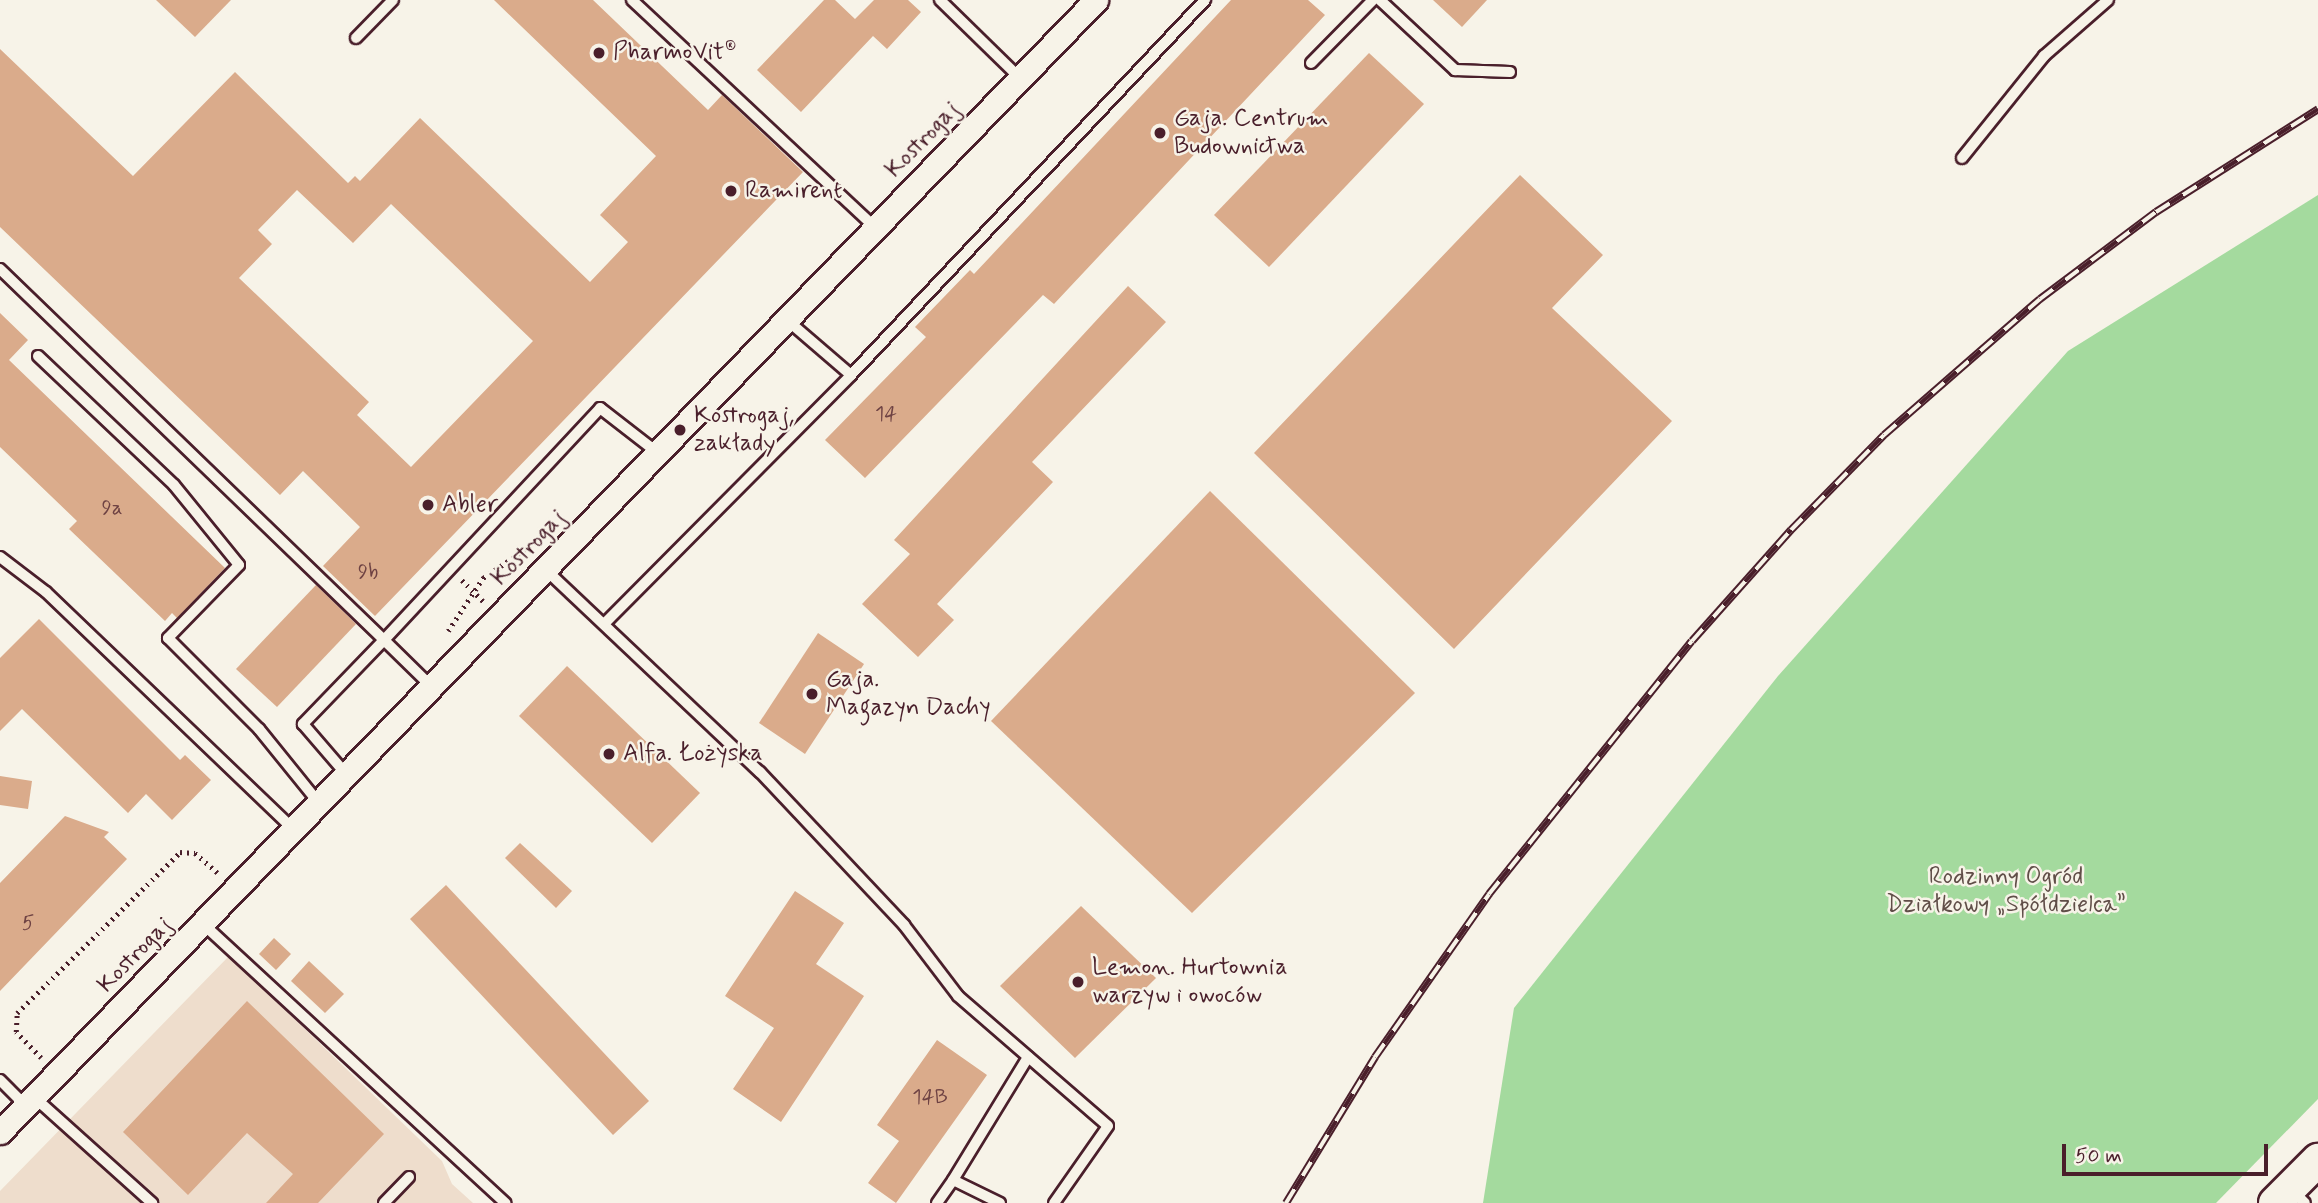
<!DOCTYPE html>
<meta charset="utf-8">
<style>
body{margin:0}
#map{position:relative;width:2318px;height:1203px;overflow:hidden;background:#f7f3e8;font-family:Mynerve,sans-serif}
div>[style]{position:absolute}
.built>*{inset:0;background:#edc}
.green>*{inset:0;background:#a4da9e}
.building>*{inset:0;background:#daab8b}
.path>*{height:4.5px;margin-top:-2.25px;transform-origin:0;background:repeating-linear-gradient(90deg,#4a1f2b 0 2px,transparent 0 7px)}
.roads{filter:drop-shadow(2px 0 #4a1f2b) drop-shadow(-2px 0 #4a1f2b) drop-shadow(0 2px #4a1f2b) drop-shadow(0 -2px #4a1f2b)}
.service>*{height:10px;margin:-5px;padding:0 5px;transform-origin:5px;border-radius:5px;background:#f7f3e8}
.minor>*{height:23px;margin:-11.5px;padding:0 11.5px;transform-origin:11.5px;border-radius:11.5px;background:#f7f3e8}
.secondary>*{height:32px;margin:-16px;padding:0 16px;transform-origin:16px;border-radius:16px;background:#f7f3e8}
.rail>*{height:8px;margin-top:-4px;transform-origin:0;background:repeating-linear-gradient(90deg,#f7f3e8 0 16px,#4a1f2b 0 32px);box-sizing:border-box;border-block:2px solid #4a1f2b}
.dots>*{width:19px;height:19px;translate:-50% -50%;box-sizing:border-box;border:4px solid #f7f3e8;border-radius:50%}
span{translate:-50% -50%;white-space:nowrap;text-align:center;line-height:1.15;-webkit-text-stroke:5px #f7f3e8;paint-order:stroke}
.number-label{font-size:21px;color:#6e4243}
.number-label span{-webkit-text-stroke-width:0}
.poi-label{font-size:24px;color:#4a1f2b}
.left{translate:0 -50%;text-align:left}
.street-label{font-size:24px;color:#4a1f2b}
.park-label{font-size:24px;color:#604e48}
.scale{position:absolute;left:2062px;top:1144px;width:206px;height:32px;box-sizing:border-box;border:4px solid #4a1f2b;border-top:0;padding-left:9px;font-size:21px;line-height:24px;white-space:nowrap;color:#4a1f2b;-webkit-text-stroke:5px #f7f3e8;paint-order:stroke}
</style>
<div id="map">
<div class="built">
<div style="clip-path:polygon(229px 956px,442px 1161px,452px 1184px,473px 1203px,0 1203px,0 1191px)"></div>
</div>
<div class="green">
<div style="clip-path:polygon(2318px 195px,2318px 1099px,2216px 1203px,1483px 1203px,1514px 1008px,1778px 676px,2068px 351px)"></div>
</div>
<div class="building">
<div style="clip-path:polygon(156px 0,231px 0,195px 37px)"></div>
<div style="clip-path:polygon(evenodd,494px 0,593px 0,708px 110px,722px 95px,803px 172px,375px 616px,323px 566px,360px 527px,303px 471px,280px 495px,0 227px,0 49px,133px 176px,235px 72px,348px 183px,355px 176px,360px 181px,420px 118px,590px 282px,628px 242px,600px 215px,656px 156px,494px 0,297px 190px,353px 243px,391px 204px,533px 341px,411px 467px,357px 415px,369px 402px,239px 278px,272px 244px,258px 230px,297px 190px)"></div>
<div style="clip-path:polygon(824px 0,835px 0,855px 19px,874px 0,908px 0,921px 12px,887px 49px,873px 36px,801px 112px,757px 70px)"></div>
<div style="clip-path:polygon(1231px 0,1308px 0,1325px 15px,1054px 304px,1043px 295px,865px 478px,825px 440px,926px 337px,915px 327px,970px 270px,974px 274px)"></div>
<div style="clip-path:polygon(1433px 0,1487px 0,1462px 27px)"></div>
<div style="clip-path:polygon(1369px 53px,1424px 104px,1269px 267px,1214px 215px)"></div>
<div style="clip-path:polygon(1520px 175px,1603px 255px,1552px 308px,1672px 421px,1454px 649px,1254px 453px)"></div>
<div style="clip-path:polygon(1128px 286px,1166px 322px,1032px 462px,1053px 482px,937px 604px,954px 620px,918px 657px,862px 604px,910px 554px,894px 540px)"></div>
<div style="clip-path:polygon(0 313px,28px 340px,9px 360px,225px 568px,177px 618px,172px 613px,165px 621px,69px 529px,77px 521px,0 447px)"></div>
<div style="clip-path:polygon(1210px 491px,1415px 693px,1192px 913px,991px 721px)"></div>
<div style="clip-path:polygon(316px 585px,356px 624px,277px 707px,236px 669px)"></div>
<div style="clip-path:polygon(39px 619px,180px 760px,185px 755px,211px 780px,172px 820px,146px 794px,128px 813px,22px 709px,0 731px,0 658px)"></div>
<div style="clip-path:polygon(818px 633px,864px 664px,805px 754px,759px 723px)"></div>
<div style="clip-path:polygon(567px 666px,700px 793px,652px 843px,519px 716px)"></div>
<div style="clip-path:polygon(0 776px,32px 781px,28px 809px,0 805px)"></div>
<div style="clip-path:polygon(65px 816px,109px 832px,104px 837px,127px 859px,0 991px,0 883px)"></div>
<div style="clip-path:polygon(520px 843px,572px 891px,556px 908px,505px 858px)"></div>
<div style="clip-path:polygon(446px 885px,649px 1101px,613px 1135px,410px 919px)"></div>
<div style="clip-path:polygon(795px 891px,844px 923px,816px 964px,864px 996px,781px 1122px,733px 1089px,774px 1028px,725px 996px)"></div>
<div style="clip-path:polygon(1081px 906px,1156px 978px,1075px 1058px,1000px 986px)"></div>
<div style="clip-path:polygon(274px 938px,291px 954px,276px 970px,259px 954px)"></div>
<div style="clip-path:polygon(309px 961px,344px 994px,325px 1013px,291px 981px)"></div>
<div style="clip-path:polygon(247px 1001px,384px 1134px,318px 1203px,266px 1203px,293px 1174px,247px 1133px,188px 1195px,123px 1132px)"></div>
<div style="clip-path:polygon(937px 1040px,987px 1075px,896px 1203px,868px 1183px,899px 1141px,877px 1125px)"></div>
</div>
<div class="path">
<div style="left:462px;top:580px;width:30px;rotate:45deg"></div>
<div style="left:448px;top:631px;width:64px;rotate:-56.6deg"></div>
<div style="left:483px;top:578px;width:60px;rotate:-34.2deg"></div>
<div style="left:41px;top:1058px;width:36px;rotate:-134deg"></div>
<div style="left:16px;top:1032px;width:19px;rotate:-87deg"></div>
<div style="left:17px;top:1013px;width:229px;rotate:-44.6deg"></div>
<div style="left:180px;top:852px;width:15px;rotate:4deg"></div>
<div style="left:195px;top:853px;width:30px;rotate:41deg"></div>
</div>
<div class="roads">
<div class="service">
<div style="left:632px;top:0;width:333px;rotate:43.1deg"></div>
<div style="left:940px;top:0;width:112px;rotate:44.3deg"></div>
<div style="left:1380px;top:0;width:103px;rotate:43deg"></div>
<div style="left:1455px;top:70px;width:55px;rotate:2.1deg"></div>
<div style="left:356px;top:38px;width:53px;rotate:-45.8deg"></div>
<div style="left:1311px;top:63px;width:88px;rotate:-45.5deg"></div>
<div style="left:1962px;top:158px;width:131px;rotate:-51.2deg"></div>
<div style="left:2044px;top:56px;width:85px;rotate:-41.2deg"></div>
<div style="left:0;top:269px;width:534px;rotate:44.01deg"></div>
<div style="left:384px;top:640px;width:117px;rotate:134deg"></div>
<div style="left:303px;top:724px;width:66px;rotate:49.3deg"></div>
<div style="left:787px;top:320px;width:84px;rotate:40.7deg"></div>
<div style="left:38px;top:356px;width:187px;rotate:43.5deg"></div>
<div style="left:174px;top:485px;width:103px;rotate:50.9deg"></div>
<div style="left:239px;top:565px;width:102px;rotate:134.2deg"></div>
<div style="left:168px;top:638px;width:129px;rotate:45deg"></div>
<div style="left:259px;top:729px;width:95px;rotate:51deg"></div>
<div style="left:0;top:557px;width:58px;rotate:37.3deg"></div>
<div style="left:46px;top:592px;width:342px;rotate:43.8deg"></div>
<div style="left:545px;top:569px;width:296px;rotate:43.4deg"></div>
<div style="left:760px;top:772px;width:210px;rotate:46.7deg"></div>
<div style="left:904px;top:925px;width:89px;rotate:52.7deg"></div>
<div style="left:958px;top:996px;width:198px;rotate:40.9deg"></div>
<div style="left:1108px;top:1126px;width:94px;rotate:125deg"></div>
<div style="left:604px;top:624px;width:351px;rotate:-45.2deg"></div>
<div style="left:851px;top:375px;width:516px;rotate:-46.65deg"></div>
<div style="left:432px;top:687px;width:67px;rotate:-135.6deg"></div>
<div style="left:384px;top:640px;width:317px;rotate:-47deg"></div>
<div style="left:600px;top:408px;width:73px;rotate:37.8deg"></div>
<div style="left:202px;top:923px;width:413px;rotate:42.7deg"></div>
<div style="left:0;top:1080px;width:37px;rotate:45deg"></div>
<div style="left:34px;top:1097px;width:159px;rotate:41.9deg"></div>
<div style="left:2292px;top:1190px;width:18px;rotate:45deg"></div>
<div style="left:384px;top:1203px;width:36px;rotate:-46deg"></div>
<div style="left:937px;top:1203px;width:28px;rotate:-55deg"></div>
<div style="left:1000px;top:1203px;width:52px;rotate:-153.9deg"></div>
<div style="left:953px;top:1180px;width:144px;rotate:-58.6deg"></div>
</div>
<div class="minor">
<div style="left:0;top:1132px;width:1576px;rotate:-45.93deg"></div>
</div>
<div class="secondary">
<div style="left:2275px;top:1203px;width:61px;rotate:-45deg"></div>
</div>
</div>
<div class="rail">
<div style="left:1286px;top:1203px;width:171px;rotate:-58.6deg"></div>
<div style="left:1375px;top:1057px;width:199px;rotate:-55deg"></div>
<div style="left:1489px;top:894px;width:324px;rotate:-51.3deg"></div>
<div style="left:1692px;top:641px;width:149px;rotate:-48.3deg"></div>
<div style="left:1791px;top:530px;width:133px;rotate:-45.6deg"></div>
<div style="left:1884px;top:435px;width:207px;rotate:-41.1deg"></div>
<div style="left:2040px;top:299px;width:145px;rotate:-36.9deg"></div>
<div style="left:2156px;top:212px;width:192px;rotate:-32.4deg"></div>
</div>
<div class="dots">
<div style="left:599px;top:53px;background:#4a1f2b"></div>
<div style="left:1160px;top:133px;background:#4a1f2b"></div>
<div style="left:731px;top:191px;background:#4a1f2b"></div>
<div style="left:680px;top:430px;background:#4a1f2b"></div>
<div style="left:428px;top:505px;background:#4a1f2b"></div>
<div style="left:812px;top:694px;background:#4a1f2b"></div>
<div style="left:609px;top:754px;background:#4a1f2b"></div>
<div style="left:1078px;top:982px;background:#4a1f2b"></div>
</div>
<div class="number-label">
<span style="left:886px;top:414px">14</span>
<span style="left:112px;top:508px">9a</span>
<span style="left:368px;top:572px">9b</span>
<span style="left:28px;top:923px">5</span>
<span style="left:930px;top:1097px">14B</span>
</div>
<div class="poi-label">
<span class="left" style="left:613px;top:53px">PharmoVit®</span>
<span class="left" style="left:1174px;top:133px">Gaja. Centrum<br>Budownictwa</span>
<span class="left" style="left:745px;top:191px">Ramirent</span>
<span class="left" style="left:694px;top:430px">Kostrogaj,<br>zakłady</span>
<span class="left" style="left:442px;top:505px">Abler</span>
<span class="left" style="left:826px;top:694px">Gaja.<br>Magazyn Dachy</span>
<span class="left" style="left:623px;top:754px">Alfa. Łożyska</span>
<span class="left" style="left:1092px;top:982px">Lemon. Hurtownia<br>warzyw i owoców</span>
</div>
<div class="street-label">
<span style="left:923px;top:140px;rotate:-46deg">Kostrogaj</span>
<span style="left:529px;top:548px;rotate:-46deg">Kostrogaj</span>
<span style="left:135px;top:955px;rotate:-46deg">Kostrogaj</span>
</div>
<div class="park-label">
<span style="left:2006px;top:891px">Rodzinny Ogród<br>Działkowy „Spółdzielca”</span>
</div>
<div class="scale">50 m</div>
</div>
